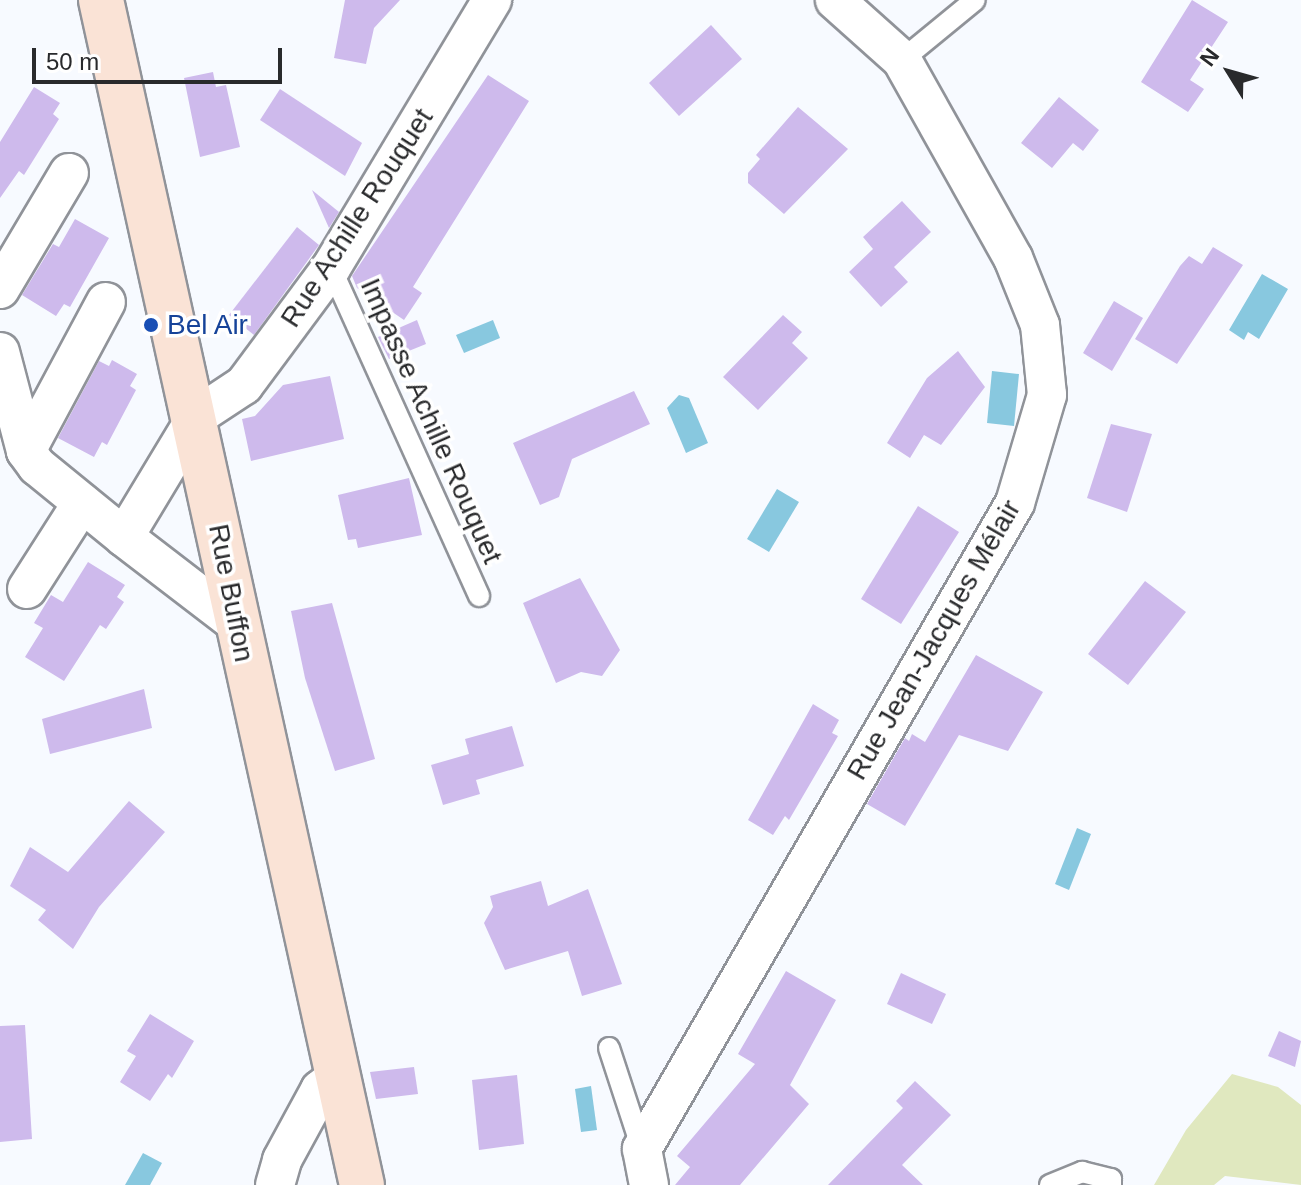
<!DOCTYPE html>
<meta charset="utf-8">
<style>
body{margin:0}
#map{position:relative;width:1301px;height:1185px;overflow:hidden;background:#f7faff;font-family:Helvetica,sans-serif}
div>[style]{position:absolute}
.green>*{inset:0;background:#e0e8bf}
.water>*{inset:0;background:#88c8df}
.building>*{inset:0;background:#cebaec}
.roads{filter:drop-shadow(2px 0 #909399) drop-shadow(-2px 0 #909399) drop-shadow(0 2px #909399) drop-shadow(0 -2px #909399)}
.lane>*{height:20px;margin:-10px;padding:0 10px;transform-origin:10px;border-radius:10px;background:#fff}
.street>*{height:38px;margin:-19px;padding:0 19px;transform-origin:19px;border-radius:19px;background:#fff}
.secondary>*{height:44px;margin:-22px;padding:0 22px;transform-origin:22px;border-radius:22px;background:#fae3d6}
.dots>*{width:22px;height:22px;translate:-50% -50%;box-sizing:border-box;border:4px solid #fff;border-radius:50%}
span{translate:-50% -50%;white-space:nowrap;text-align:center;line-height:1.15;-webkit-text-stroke:7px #fff;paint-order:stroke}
.street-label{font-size:28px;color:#292a2c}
.transit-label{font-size:28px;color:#164399}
.left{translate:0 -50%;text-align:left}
.north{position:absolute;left:1189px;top:32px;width:80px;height:80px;-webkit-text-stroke:6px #fff;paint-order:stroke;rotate:307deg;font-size:22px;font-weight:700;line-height:32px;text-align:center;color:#292a2c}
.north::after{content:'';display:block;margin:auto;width:28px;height:36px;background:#292a2c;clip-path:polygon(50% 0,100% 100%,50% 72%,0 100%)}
.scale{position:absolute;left:32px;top:48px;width:250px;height:36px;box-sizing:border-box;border:4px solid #292a2c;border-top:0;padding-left:10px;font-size:24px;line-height:28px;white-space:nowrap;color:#292a2c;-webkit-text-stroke:6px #fff;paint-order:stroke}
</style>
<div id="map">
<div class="green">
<div style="clip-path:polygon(1232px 1074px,1278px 1087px,1301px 1105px,1301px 1185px,1225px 1176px,1214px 1185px,1154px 1185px,1186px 1130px)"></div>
</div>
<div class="water">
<div style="clip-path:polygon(1262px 274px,1288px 289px,1259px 339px,1248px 332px,1244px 340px,1229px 330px)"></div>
<div style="clip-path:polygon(493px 320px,500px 338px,464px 353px,456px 335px)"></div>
<div style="clip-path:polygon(992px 371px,1019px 374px,1014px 426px,987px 423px)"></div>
<div style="clip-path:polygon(679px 395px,689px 398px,708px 443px,686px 453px,667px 408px)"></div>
<div style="clip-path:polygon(777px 489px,799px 502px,769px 552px,747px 539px)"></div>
<div style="clip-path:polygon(1077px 828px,1091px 834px,1069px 890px,1055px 884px)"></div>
<div style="clip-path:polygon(591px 1086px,597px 1130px,581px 1132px,575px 1089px)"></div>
<div style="clip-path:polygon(143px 1153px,162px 1163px,150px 1185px,125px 1185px)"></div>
</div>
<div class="building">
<div style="clip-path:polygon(345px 0,400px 0,374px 28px,366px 64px,334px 58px)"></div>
<div style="clip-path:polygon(1192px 0,1228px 22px,1190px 80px,1204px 89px,1188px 112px,1141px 82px)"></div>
<div style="clip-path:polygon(711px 25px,742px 59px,679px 116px,649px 83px)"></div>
<div style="clip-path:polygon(213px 72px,216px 87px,226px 85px,240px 147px,200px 157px,184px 78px)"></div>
<div style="clip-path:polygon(488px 75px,529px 101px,413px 287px,422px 293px,404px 320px,357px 288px,352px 276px)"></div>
<div style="clip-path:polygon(34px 87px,60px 103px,53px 114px,59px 119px,24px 175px,19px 171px,0 198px,0 142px)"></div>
<div style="clip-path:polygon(280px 89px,362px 143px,345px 176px,260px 120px)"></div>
<div style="clip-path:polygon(1059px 97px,1099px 130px,1083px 151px,1073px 143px,1052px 168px,1021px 143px)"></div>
<div style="clip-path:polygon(798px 107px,848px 149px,784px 214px,748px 183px,748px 173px,760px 159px,756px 155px)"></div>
<div style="clip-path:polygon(312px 190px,339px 212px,329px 228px)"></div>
<div style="clip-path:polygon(902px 201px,931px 232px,894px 267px,908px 282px,881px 307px,849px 272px,873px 249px,863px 237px)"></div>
<div style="clip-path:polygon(75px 219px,109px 238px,70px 307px,64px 304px,56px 316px,22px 295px,53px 244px,59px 247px)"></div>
<div style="clip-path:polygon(297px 227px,319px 245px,254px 335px,229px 315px)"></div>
<div style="clip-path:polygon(1213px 247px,1243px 265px,1177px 364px,1135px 339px,1180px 266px,1189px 256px,1202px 264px)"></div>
<div style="clip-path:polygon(1114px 301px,1143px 318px,1112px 371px,1083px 353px)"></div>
<div style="clip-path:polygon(783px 315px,802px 332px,792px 343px,808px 358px,758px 410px,723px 377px)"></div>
<div style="clip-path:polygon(417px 320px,426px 344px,389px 359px,378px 337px)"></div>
<div style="clip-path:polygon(958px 351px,985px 387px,941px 445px,924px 435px,910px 458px,887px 443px,927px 378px)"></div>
<div style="clip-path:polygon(112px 360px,137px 374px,130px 386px,136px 390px,107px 445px,102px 442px,94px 457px,58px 438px,99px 361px,109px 366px)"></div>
<div style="clip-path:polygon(330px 376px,344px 439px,251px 461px,242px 419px,255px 416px,283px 385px)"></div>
<div style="clip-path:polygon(634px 391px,650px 424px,572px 459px,559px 497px,540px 505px,513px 443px)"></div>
<div style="clip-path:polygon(1111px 424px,1152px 434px,1127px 512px,1087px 498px)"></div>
<div style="clip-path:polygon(409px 478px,422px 535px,358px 548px,356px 539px,348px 540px,338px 495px)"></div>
<div style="clip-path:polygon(918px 506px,959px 532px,901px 624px,861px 599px)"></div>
<div style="clip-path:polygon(88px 562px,125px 585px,117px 597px,124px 602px,106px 629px,100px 625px,64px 681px,25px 657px,43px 628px,34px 623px,51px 595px,63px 602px)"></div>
<div style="clip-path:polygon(580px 578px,620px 650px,602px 676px,581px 672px,556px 683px,523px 603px)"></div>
<div style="clip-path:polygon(1145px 581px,1186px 612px,1128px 685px,1088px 654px)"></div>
<div style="clip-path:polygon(332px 603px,375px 759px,335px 771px,305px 678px,291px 611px)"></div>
<div style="clip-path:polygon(976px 655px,1043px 692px,1008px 751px,959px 735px,905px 826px,867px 804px,905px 738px,909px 741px,912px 734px,925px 742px)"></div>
<div style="clip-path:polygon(144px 689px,152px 728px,50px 754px,42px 719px)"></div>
<div style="clip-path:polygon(813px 704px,839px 720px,832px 733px,838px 736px,789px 820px,785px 816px,773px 835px,748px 820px)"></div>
<div style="clip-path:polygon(512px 726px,524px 766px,476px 780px,480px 794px,443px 805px,431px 765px,469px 754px,465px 739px)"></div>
<div style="clip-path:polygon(129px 801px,165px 832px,99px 907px,73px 949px,38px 920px,46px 910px,10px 886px,30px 847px,68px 872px)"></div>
<div style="clip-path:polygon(541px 881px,548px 906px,588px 889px,622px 984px,582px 996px,568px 951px,505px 970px,484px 923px,493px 907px,490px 896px)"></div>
<div style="clip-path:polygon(786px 971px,836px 1000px,790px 1085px,809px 1104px,740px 1185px,675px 1185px,690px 1167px,677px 1156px,755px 1064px,738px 1054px)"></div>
<div style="clip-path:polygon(901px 973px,946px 994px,932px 1024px,887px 1004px)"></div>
<div style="clip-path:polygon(150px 1014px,194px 1041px,172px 1078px,168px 1074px,150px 1101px,120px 1082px,136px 1056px,127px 1051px)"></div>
<div style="clip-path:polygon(25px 1025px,32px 1139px,0 1142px,0 1026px)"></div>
<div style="clip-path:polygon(1279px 1031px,1301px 1041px,1295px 1067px,1268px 1056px)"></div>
<div style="clip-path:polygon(414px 1067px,418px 1094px,376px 1099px,370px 1072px)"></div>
<div style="clip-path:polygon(517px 1075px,524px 1144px,479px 1150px,472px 1080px)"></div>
<div style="clip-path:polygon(915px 1081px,951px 1115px,902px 1165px,923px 1185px,828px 1185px,903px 1108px,896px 1101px)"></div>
</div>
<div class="roads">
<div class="lane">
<div style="left:902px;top:60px;width:94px;rotate:-39.4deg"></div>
<div style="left:331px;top:268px;width:360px;rotate:65.7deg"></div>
<div style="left:609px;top:1048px;width:106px;rotate:71.9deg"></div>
<div style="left:1050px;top:1185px;width:35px;rotate:-22deg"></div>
<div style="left:1082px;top:1172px;width:30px;rotate:14deg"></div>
<div style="left:1111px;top:1179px;width:6px;rotate:90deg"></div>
</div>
<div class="street">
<div style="left:0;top:289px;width:135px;rotate:-59.3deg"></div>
<div style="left:0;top:352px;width:102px;rotate:75.3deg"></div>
<div style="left:26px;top:451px;width:19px;rotate:54deg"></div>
<div style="left:37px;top:466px;width:112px;rotate:39.2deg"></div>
<div style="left:26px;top:451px;width:169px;rotate:-61.8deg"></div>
<div style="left:27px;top:589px;width:102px;rotate:-57.4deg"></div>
<div style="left:236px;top:623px;width:141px;rotate:-142.5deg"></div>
<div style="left:124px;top:537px;width:141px;rotate:-58.9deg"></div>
<div style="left:197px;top:416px;width:56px;rotate:-33.4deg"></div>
<div style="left:244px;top:385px;width:146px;rotate:-53.4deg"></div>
<div style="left:331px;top:268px;width:313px;rotate:-59deg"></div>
<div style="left:275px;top:1185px;width:26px;rotate:-74deg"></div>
<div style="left:282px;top:1160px;width:80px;rotate:-61.5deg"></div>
<div style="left:320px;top:1090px;width:23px;rotate:-38deg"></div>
<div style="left:649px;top:1185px;width:37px;rotate:-101deg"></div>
<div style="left:642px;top:1149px;width:746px;rotate:-60deg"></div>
<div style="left:1015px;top:503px;width:113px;rotate:-73.5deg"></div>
<div style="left:1047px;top:395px;width:70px;rotate:-95.7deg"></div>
<div style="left:1040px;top:325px;width:72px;rotate:-111.9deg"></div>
<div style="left:1013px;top:258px;width:227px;rotate:-119.3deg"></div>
<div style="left:902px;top:60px;width:90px;rotate:-138.2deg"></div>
</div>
<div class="secondary">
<div style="left:101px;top:0;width:1213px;rotate:77.58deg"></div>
</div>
</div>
<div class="dots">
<div style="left:151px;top:325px;background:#1a4fb4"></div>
</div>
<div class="street-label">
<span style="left:357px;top:218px;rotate:-57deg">Rue Achille Rouquet</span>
<span style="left:431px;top:421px;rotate:66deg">Impasse Achille Rouquet</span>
<span style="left:231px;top:593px;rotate:79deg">Rue Buffon</span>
<span style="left:934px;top:640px;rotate:-60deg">Rue Jean-Jacques Mélair</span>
</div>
<div class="transit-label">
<span class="left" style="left:167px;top:325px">Bel Air</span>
</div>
<div class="north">N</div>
<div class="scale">50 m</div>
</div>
